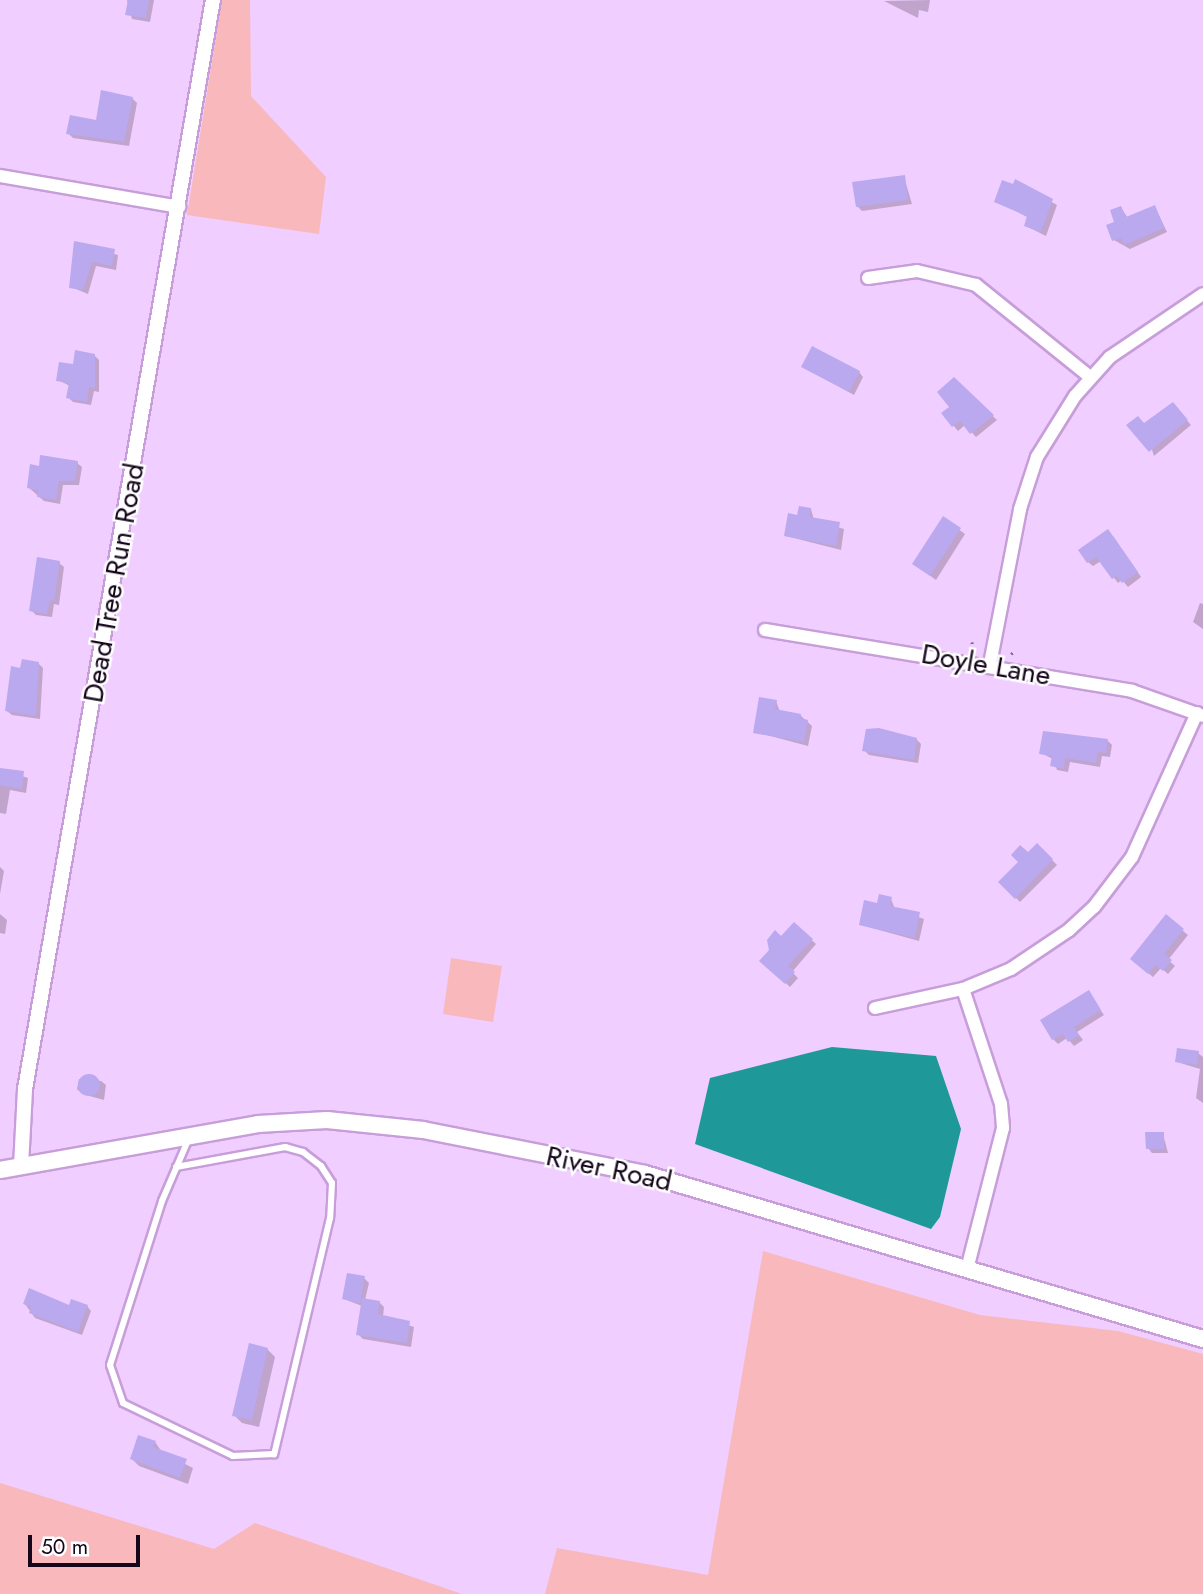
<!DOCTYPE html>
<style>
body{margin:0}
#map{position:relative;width:1203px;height:1594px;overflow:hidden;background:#f0ceff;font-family:Jost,sans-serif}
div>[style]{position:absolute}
.green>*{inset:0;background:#f9b8bb}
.water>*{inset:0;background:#1e9899}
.shadow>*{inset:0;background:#0003}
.building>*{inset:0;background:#baa9ee}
.round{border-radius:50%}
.path>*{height:2.5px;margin-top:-1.25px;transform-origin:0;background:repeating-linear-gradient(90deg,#826a8d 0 2px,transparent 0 7px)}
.roads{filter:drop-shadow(2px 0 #c79ed9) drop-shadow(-2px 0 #c79ed9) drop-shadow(0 2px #c79ed9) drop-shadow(0 -2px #c79ed9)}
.service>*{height:6px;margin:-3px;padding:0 3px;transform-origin:3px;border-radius:3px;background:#fff}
.minor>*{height:12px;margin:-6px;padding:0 6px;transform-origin:6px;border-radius:6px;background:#fff}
.tertiary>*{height:14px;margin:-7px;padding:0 7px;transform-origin:7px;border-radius:7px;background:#fff}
.secondary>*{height:16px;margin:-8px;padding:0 8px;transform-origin:8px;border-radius:8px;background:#fff}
span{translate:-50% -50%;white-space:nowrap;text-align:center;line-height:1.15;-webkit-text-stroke:5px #fefefe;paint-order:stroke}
.street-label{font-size:28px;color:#15061b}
.scale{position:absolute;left:28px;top:1535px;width:112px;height:32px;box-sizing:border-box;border:4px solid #15061b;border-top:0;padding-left:9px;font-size:21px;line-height:24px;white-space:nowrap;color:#15061b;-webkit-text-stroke:5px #fefefe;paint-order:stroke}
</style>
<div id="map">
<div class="green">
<div style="clip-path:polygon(222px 0,250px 0,251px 96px,326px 177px,319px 234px,187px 215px)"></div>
<div style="clip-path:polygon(451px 958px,502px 966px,493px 1022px,443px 1014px)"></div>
<div style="clip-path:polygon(763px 1251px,980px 1315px,1118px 1331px,1203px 1354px,1203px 1594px,545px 1594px,557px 1548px,708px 1575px)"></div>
<div style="clip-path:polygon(0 1483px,214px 1549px,255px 1523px,462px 1594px,0 1594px)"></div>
</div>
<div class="water">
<div style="clip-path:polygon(832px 1047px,936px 1056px,961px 1129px,940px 1217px,931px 1229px,695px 1144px,710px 1078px)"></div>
</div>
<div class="shadow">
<div style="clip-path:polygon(127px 0,154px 0,150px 22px,132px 19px)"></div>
<div style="clip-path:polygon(930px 0,928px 12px,919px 10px,918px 18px,884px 1px)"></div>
<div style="clip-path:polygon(132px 98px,137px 103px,129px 146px,73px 138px,68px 133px,97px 122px)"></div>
<div style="clip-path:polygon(904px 177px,912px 204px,862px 211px,857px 206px)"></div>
<div style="clip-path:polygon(1016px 181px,1057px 205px,1046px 236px,1026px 226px,1029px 218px,996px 201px)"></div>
<div style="clip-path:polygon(1155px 207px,1167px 232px,1130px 249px,1114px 240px,1121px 208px,1128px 218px)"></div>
<div style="clip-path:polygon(75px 243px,118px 255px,116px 270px,96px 266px,88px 294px,71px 287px)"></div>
<div style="clip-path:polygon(94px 355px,99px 360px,99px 392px,94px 391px,91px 405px,73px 402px,68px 397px,70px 386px,58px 380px)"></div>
<div style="clip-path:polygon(803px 367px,859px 372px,863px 377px,854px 395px)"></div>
<div style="clip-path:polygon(954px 380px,997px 420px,976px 437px,965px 425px,958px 431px,943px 413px,951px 407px)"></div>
<div style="clip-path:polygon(1177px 409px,1191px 425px,1154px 456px,1144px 425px)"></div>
<div style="clip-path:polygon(77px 463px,82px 467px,79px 485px,63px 485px,60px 504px,44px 501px,28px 487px,40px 468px)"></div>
<div style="clip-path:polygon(811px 509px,814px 520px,844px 529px,841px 550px,786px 536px,799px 517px)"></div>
<div style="clip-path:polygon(943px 518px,965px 534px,936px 580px,914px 564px)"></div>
<div style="clip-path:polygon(1113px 536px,1141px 577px,1128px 587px,1122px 580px,1118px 583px,1101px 561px,1093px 566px,1088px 562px)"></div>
<div style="clip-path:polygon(59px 563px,64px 567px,59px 605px,54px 604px,52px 617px,36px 615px,31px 610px)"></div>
<div style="clip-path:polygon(1200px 603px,1203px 604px,1203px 629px,1193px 622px)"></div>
<div style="clip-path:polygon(39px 664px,43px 668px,40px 719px,12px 715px,7px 711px)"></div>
<div style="clip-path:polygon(776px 701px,780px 712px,800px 715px,812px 726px,808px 746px,755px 732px)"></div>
<div style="clip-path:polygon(916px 739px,921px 744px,918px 763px,869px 755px,864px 750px)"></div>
<div style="clip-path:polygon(1108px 741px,1112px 745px,1110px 757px,1102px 756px,1100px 767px,1070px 762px,1068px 772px,1057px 770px,1053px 759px,1041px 753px)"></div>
<div style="clip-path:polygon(0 769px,28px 778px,26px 793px,10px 790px,6px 814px,0 813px)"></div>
<div style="clip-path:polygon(1037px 845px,1057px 865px,1020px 902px,1000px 882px)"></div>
<div style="clip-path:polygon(0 867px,4px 871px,0 894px)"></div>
<div style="clip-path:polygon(891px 899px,895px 909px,924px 919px,919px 941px,861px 925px)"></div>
<div style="clip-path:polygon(0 914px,7px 920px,5px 934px,0 933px)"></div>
<div style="clip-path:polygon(1166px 917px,1188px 935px,1168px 960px,1175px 966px,1168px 974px,1161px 968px,1153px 977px,1136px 963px)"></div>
<div style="clip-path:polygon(794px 924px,816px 944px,792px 972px,798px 978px,790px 987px,762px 961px)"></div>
<div style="clip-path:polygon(1088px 992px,1104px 1015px,1077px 1032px,1083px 1040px,1074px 1046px,1067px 1038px,1058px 1044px,1053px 1039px)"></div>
<div style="clip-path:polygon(1198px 1053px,1203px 1057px,1203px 1103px,1196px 1098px,1200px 1069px,1177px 1062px)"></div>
<div style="clip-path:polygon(79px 1079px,101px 1081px,106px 1085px,104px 1100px,82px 1094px,77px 1089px)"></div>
<div style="clip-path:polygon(1163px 1134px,1168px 1153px,1152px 1153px,1148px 1148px)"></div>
<div style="clip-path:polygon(364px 1278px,369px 1283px,365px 1300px,379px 1302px,384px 1307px,383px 1317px,414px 1327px,411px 1347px,363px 1339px,358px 1334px,362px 1306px,344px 1299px)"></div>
<div style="clip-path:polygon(25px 1304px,87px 1306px,91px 1311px,82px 1335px,35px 1318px)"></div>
<div style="clip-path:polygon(267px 1349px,275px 1357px,259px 1427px,242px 1423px,234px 1415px)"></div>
<div style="clip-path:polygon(155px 1442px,162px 1452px,193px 1468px,188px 1484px,139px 1466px,132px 1459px)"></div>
</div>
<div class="building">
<div style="clip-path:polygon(128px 0,149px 0,146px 18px,125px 15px)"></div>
<div style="clip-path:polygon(101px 90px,133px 97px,124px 142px,66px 134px,70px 115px,96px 120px)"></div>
<div style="clip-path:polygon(905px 175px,908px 200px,856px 207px,852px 182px)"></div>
<div style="clip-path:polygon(1015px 179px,1053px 199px,1041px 232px,1024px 226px,1027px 216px,994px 202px,1002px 180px,1013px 184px)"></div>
<div style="clip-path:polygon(1155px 205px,1164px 228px,1124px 245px,1121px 238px,1112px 241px,1106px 225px,1114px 222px,1110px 210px,1121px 206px,1126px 217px)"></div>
<div style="clip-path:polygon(74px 241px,115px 249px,112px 266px,92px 262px,83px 290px,69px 288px)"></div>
<div style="clip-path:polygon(812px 346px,860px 371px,849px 392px,801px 367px)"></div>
<div style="clip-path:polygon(75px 350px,95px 354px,95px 388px,89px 387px,87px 402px,66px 398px,69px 383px,56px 381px,59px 362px,73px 364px)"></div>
<div style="clip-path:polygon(954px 377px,994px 415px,970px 434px,960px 421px,952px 427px,941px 413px,949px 407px,937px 392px)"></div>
<div style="clip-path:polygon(1173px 402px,1188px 420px,1149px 452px,1126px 425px,1138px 416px,1144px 423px)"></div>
<div style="clip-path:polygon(40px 455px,78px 461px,75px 481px,59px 481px,56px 500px,37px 497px,38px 490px,27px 488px,30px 464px,39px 466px)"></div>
<div style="clip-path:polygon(799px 506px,811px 508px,810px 517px,840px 522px,836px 546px,784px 536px,788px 513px,797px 515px)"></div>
<div style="clip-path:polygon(943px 516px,961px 528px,930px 576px,912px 564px)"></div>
<div style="clip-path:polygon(1108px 529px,1138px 572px,1122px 583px,1117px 576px,1112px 579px,1096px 557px,1087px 563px,1078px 550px)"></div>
<div style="clip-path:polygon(37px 557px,60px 561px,54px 601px,50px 600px,47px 614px,29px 611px)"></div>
<div style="clip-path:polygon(22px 659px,39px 662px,36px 716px,5px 711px,11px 666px,20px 668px)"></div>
<div style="clip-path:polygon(759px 697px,777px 700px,775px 709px,801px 714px,800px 718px,808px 720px,804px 742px,753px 733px)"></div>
<div style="clip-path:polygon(879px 728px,917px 738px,914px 760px,862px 751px,866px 729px)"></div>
<div style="clip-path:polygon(1043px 731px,1108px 739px,1106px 753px,1098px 752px,1096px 763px,1065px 758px,1064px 769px,1050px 766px,1052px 756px,1039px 754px)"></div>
<div style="clip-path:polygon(0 768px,24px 771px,22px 789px,0 785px)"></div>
<div style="clip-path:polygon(1037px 843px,1053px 859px,1015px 899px,998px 882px,1018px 862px,1011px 855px,1020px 845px,1028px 852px)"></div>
<div style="clip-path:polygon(879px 894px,892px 897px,890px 906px,920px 912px,915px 938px,859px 925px,864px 900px,877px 903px)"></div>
<div style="clip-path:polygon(1166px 914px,1184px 929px,1164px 954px,1172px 960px,1163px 971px,1155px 965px,1148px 974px,1130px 959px)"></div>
<div style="clip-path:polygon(794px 922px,813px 939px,788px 966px,795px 972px,785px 984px,759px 961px,769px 950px,767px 940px,775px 930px,781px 936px)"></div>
<div style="clip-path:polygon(1089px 990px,1101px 1010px,1074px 1027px,1079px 1035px,1068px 1042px,1063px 1034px,1052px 1040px,1040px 1020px)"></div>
<div style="clip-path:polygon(1177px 1048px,1199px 1051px,1197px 1065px,1175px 1062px)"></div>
<div class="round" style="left:78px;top:1074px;width:22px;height:22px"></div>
<div style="clip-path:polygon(1145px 1132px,1164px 1132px,1164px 1149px,1146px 1149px)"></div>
<div style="clip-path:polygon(347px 1273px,365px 1276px,360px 1303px,342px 1299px)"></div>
<div style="clip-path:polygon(29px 1288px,69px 1305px,71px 1299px,88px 1305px,78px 1332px,29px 1313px,31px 1307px,23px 1304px)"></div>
<div style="clip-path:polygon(362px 1298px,380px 1301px,378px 1314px,410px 1321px,407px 1343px,356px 1335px)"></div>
<div style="clip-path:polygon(249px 1343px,268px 1348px,252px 1420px,232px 1416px)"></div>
<div style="clip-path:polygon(138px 1435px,156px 1441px,153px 1447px,187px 1459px,180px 1478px,130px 1459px)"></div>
</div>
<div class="path">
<div style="left:972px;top:642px;width:7px;rotate:74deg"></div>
<div style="left:1011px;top:654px;width:6px;rotate:-39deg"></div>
</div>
<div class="roads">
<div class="service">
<div style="left:176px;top:1167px;width:111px;rotate:-10.4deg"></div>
<div style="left:285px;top:1147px;width:19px;rotate:16deg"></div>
<div style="left:303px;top:1152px;width:23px;rotate:38deg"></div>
<div style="left:321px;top:1166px;width:20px;rotate:57deg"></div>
<div style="left:332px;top:1183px;width:35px;rotate:93deg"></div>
<div style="left:330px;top:1218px;width:243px;rotate:103.3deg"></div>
<div style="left:274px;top:1454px;width:41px;rotate:177.2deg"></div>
<div style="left:233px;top:1456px;width:122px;rotate:-154.3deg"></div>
<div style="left:123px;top:1403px;width:40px;rotate:-108.9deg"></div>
<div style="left:110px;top:1365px;width:172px;rotate:-72.4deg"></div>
<div style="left:162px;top:1201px;width:69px;rotate:-66.8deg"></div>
</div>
<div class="minor">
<div style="left:0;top:176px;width:182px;rotate:9.8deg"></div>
<div style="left:868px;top:278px;width:49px;rotate:-8.1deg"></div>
<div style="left:917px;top:271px;width:61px;rotate:13.3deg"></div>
<div style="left:976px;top:285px;width:146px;rotate:38.9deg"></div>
<div style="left:765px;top:630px;width:372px;rotate:9.4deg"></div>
<div style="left:1132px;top:691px;width:75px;rotate:19.4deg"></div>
<div style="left:990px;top:664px;width:158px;rotate:-79deg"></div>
<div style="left:1020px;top:509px;width:55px;rotate:-71.9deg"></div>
<div style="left:1037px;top:457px;width:72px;rotate:-58.1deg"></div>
<div style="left:1075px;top:396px;width:52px;rotate:-48.1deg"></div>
<div style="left:1110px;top:357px;width:112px;rotate:-34.1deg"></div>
<div style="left:963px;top:989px;width:121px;rotate:71.7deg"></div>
<div style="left:1001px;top:1104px;width:24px;rotate:85deg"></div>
<div style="left:1003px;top:1128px;width:146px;rotate:104.3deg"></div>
<div style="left:875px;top:1008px;width:90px;rotate:-12.2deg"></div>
<div style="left:963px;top:989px;width:52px;rotate:-22.6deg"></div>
<div style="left:1011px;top:969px;width:70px;rotate:-33.9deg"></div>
<div style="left:1069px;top:930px;width:34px;rotate:-43deg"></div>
<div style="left:1094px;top:907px;width:63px;rotate:-52.8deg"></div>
<div style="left:1132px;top:857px;width:158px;rotate:-65.7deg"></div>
</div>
<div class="tertiary">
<div style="left:21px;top:1166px;width:77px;rotate:-87deg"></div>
<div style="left:25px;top:1089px;width:1105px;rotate:-80.21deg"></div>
</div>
<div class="secondary">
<div style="left:0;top:1170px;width:262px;rotate:-10.1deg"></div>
<div style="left:258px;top:1124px;width:69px;rotate:-3.3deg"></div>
<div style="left:327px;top:1120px;width:97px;rotate:5.9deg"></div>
<div style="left:423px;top:1130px;width:226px;rotate:11.2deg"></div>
<div style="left:645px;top:1174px;width:582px;rotate:16.47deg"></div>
</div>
</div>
<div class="street-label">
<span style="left:114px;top:583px;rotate:-80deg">Dead Tree Run Road</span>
<span style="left:986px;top:665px;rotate:10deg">Doyle Lane</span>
<span style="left:609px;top:1169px;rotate:12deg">River Road</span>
</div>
<div class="scale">50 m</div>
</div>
